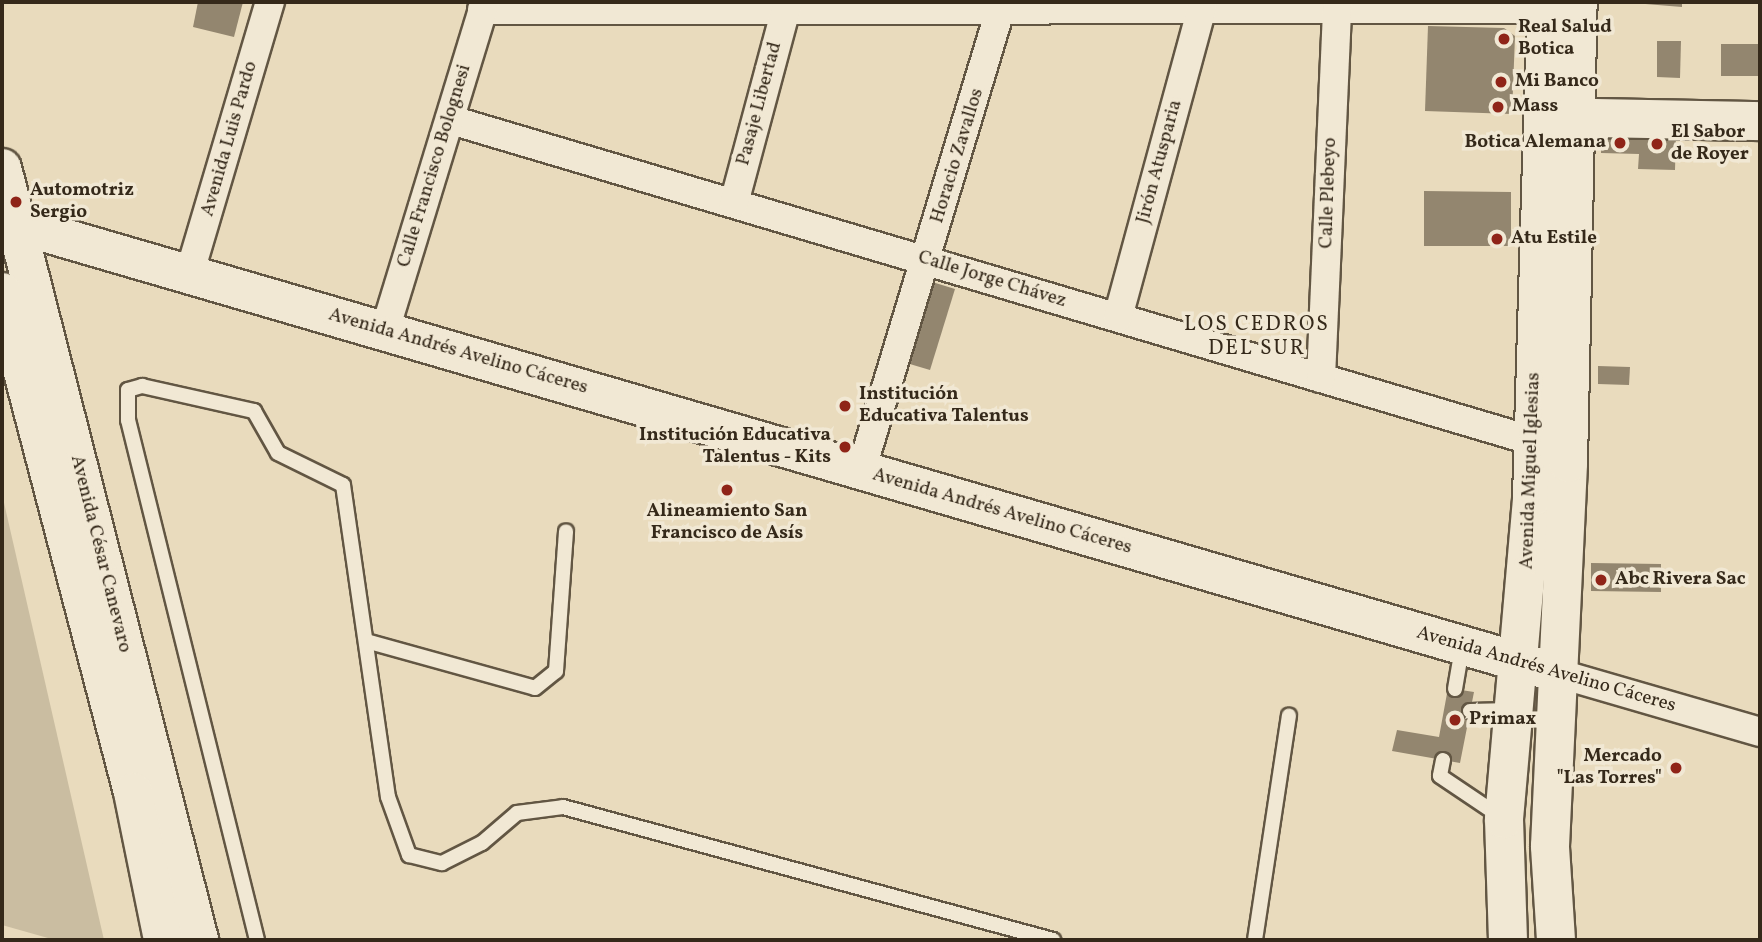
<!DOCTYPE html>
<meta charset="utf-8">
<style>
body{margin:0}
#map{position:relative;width:1762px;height:942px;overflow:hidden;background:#e9dbbd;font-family:Vollkorn,serif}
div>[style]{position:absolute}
.green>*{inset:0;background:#cabda1}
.building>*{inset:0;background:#93866f}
.roads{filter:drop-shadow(2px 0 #625643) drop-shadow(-2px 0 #625643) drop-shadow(0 2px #625643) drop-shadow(0 -2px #625643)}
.lane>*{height:14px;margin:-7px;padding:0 7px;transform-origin:7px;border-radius:7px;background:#f1e8d4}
.street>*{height:28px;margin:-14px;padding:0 14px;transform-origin:14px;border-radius:14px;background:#f1e8d4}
.secondary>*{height:38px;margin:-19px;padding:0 19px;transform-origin:19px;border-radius:19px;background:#f1e8d4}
.dots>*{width:19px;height:19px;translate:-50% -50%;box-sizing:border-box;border:4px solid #f1e8d4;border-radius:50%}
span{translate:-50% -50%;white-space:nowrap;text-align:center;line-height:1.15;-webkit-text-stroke:7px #f1e8d4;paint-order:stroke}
.poi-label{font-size:19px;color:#35291a;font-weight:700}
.left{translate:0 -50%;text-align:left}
.right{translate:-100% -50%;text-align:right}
.street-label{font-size:19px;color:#35291a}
.neighbourhood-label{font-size:21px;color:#35291a;letter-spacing:2px}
.frame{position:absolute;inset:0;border:4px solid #35291a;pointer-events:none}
</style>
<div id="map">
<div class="green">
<div style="clip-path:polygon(2px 494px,104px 940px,55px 940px,2px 925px)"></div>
</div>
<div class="building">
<div style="clip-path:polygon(198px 2px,243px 2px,234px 37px,193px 27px)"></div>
<div style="clip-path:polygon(1621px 2px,1682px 2px,1682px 7px)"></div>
<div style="clip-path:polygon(1428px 26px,1504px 28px,1515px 36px,1512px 114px,1425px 111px)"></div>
<div style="clip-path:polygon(1657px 41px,1681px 41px,1680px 78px,1657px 77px)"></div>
<div style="clip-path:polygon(1721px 44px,1760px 44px,1760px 76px,1721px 76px)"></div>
<div style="clip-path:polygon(1602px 133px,1676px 134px,1675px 170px,1638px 169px,1639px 154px,1601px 153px)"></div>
<div style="clip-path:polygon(1424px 191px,1511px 192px,1511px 246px,1424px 246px)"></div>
<div style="clip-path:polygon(929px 281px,955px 289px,930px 370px,903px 362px)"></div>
<div style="clip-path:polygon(1598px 366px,1630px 367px,1629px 385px,1598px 384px)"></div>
<div style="clip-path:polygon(1591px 563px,1661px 564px,1661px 592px,1591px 591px)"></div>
<div style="clip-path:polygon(1448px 688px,1474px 692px,1460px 763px,1392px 751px,1397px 730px,1439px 737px)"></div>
</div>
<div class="roads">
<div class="lane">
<div style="left:366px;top:641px;width:175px;rotate:15.5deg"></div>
<div style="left:535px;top:688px;width:27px;rotate:-39deg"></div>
<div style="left:556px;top:671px;width:140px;rotate:-85.9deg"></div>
<div style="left:1455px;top:689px;width:42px;rotate:-80.3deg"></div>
<div style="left:1470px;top:711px;width:41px;rotate:-1.4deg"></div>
<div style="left:1443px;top:760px;width:16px;rotate:101deg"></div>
<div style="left:1440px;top:776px;width:73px;rotate:33.9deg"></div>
<div style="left:257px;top:940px;width:536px;rotate:-103.93deg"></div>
<div style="left:128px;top:420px;width:30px;rotate:-90deg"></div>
<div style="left:128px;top:390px;width:15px;rotate:-16deg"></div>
<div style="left:142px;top:386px;width:115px;rotate:12.6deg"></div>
<div style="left:254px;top:411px;width:48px;rotate:60.3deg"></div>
<div style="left:278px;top:453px;width:72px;rotate:26.2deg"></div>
<div style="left:343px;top:485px;width:315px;rotate:81.8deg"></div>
<div style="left:388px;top:797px;width:62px;rotate:70.1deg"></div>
<div style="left:409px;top:855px;width:34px;rotate:14deg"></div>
<div style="left:442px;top:863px;width:45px;rotate:-26.6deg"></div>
<div style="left:482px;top:843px;width:46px;rotate:-40.6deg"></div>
<div style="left:517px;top:813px;width:46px;rotate:-7.4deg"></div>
<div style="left:563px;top:807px;width:508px;rotate:15.19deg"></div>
<div style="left:1255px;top:940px;width:227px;rotate:-81.4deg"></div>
</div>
<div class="street">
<div style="left:482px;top:10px;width:1065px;rotate:-0.05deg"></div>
<div style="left:451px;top:120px;width:1129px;rotate:16.52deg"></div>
<div style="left:734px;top:203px;width:205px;rotate:-75deg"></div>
<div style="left:189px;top:275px;width:285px;rotate:-73.5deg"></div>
<div style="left:1118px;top:317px;width:321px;rotate:-74.8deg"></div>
<div style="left:385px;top:330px;width:343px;rotate:-73deg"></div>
<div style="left:1321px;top:378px;width:370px;rotate:-87.5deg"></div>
<div style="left:861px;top:471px;width:490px;rotate:-73.2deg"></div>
<div style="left:1557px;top:673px;width:211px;rotate:16.2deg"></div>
</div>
<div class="secondary">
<div style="left:1549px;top:117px;width:211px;rotate:1.1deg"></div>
<div style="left:2px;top:168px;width:797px;rotate:75.68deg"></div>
<div style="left:2px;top:220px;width:1620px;rotate:16.24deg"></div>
<div style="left:2px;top:292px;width:517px;rotate:75.32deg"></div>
<div style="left:133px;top:792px;width:151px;rotate:78.5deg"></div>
<div style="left:1508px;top:940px;width:121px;rotate:-91.9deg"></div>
<div style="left:1504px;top:819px;width:323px;rotate:-85deg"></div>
<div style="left:1532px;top:497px;width:495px;rotate:-88.3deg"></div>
<div style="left:1556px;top:940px;width:94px;rotate:-93.7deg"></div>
<div style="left:1550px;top:846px;width:383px;rotate:-87.3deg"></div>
<div style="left:1568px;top:463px;width:461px;rotate:-88.8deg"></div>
</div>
</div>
<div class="dots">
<div style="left:1504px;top:39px;background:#8f2418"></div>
<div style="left:1501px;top:82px;background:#8f2418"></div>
<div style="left:1498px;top:107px;background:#8f2418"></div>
<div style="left:1620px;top:143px;background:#8f2418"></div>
<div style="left:1657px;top:144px;background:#8f2418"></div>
<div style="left:16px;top:202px;background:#8f2418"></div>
<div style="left:1497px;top:239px;background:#8f2418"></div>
<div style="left:845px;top:406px;background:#8f2418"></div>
<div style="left:845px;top:447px;background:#8f2418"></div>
<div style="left:727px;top:490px;background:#8f2418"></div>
<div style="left:1601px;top:580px;background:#8f2418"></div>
<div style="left:1455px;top:720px;background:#8f2418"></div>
<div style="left:1676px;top:768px;background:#8f2418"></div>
</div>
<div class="poi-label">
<span class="left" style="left:1518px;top:39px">Real Salud<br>Botica</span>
<span class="left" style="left:1515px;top:82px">Mi Banco</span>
<span class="left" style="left:1512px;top:107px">Mass</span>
<span class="left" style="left:1671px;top:144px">El Sabor<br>de Royer</span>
<span class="right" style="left:1606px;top:143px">Botica Alemana</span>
<span class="left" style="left:30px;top:202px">Automotriz<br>Sergio</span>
<span class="left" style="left:1511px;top:239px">Atu Estile</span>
<span class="left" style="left:859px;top:406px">Institución<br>Educativa Talentus</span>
<span class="right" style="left:831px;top:447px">Institución Educativa<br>Talentus - Kits</span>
<span style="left:727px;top:523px">Alineamiento San<br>Francisco de Asís</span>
<span class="left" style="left:1615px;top:580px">Abc Rivera Sac</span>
<span class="left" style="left:1469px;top:720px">Primax</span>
<span class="right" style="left:1662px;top:768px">Mercado<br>"Las Torres"</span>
</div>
<div class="street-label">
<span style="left:760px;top:104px;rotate:-75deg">Pasaje Libertad</span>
<span style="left:230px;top:139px;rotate:-74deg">Avenida Luis Pardo</span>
<span style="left:958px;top:156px;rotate:-73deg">Horacio Zavallos</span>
<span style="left:1160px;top:162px;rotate:-75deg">Jirón Atusparia</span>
<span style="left:435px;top:166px;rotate:-73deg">Calle Francisco Bolognesi</span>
<span style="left:1329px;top:193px;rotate:-88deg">Calle Plebeyo</span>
<span style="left:992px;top:280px;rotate:17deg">Calle Jorge Chávez</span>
<span style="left:458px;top:352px;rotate:16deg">Avenida Andrés Avelino Cáceres</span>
<span style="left:1531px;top:471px;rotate:-88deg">Avenida Miguel Iglesias</span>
<span style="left:1002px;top:512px;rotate:16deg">Avenida Andrés Avelino Cáceres</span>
<span style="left:100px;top:554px;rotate:76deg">Avenida César Canevaro</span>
<span style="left:1546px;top:670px;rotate:16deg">Avenida Andrés Avelino Cáceres</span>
</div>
<div class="neighbourhood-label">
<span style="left:1257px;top:337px">LOS CEDROS<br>DEL SUR</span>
</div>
<div class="frame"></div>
</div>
